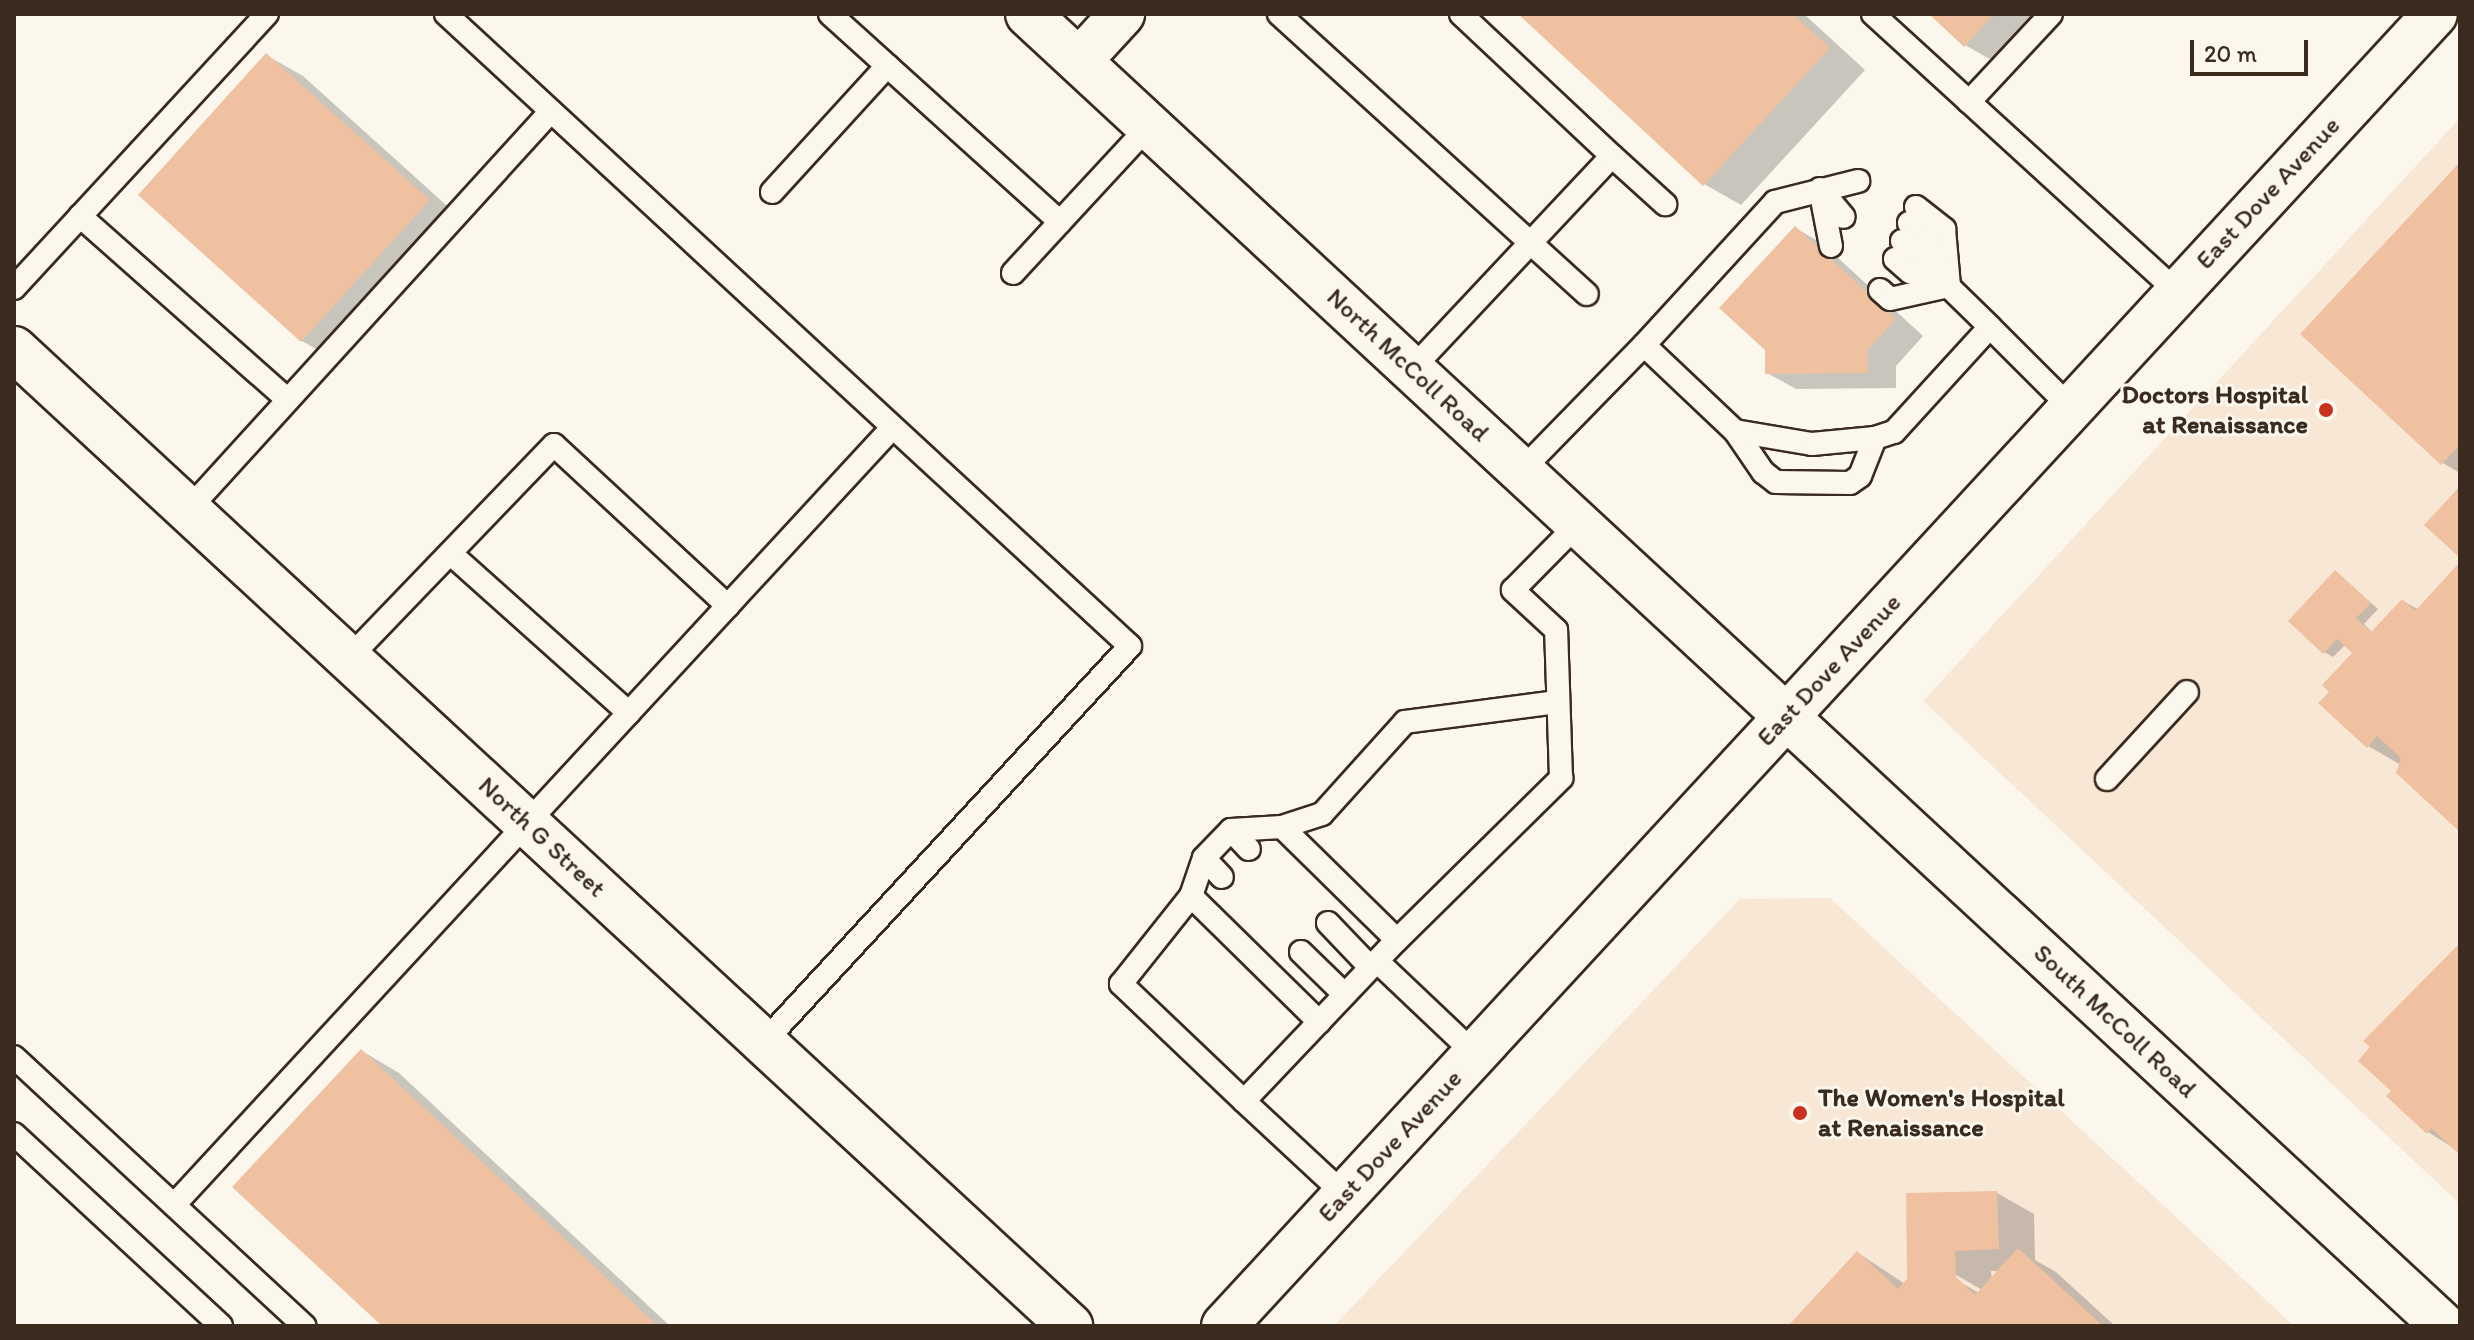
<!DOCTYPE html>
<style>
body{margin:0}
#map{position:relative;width:2474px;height:1340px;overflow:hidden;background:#fbf7ec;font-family:Itim,sans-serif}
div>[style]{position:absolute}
.built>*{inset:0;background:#f8e7d5}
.shadow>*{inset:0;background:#0003}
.building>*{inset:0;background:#f0c1a0}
.roads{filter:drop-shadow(2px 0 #3b2a1e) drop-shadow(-2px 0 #3b2a1e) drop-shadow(0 2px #3b2a1e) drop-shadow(0 -2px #3b2a1e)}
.service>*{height:22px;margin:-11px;padding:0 11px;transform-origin:11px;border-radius:11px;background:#fbf7ec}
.minor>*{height:44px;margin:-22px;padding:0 22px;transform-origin:22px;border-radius:22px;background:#fbf7ec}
.secondary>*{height:44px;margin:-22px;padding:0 22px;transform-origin:22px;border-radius:22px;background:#fbf7ec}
.dots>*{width:22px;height:22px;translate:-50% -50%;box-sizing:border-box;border:4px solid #fbf7ec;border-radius:50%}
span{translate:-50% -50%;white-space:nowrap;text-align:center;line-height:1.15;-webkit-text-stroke:6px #fbf7ec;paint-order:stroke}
.street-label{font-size:26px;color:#3b2a1e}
.poi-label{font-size:26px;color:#3b2a1e;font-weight:700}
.right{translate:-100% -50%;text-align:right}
.left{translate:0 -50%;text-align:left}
.frame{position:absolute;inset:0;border:16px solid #3b2a1e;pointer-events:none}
.scale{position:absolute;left:2190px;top:40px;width:118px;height:36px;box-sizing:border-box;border:4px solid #3b2a1e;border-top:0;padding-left:10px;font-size:24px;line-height:28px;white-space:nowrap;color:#3b2a1e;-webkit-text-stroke:6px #fbf7ec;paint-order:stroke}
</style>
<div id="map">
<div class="built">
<div style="clip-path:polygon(2460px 118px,2460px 1204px,1923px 701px)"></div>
<div style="clip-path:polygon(1830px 898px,2294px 1326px,1334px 1326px,1740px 899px)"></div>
</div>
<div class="shadow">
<div style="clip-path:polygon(1521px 14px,1804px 14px,1865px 70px,1741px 205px,1704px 184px)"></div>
<div style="clip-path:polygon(1931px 14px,2050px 14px,2002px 66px,1965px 45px)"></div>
<div style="clip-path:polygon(266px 55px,303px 76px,465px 222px,339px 362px,302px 341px,140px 195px)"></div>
<div style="clip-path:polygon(2460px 165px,2460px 473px,2443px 463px,2303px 334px)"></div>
<div style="clip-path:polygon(1796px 228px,1824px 245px,1923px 336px,1896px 366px,1896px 388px,1796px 389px,1767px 373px,1767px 349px)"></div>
<div style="clip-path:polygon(2460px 565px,2460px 829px,2401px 765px,2368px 746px,2332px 692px,2355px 652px,2346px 644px,2333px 657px,2324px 652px,2336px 572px,2378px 609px,2364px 624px,2373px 633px,2403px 601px,2419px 610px)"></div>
<div style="clip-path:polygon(2460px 946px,2460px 1152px,2428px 1132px)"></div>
<div style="clip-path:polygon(362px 1051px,399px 1073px,670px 1326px,385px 1326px)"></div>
<div style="clip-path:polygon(evenodd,1997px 1193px,2034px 1214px,2035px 1260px,2056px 1272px,2115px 1326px,1791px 1326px,1858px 1253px,1905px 1284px,1997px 1193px,1948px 1270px,1982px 1290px,1979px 1293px,1946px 1274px,1948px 1270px,1997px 1193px,1991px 1271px,2000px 1271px,1992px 1281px,1991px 1271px)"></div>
</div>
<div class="building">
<div style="clip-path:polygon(1518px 14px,1793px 14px,1830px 48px,1703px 186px)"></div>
<div style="clip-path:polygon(1929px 14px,1994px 14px,1964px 47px)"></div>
<div style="clip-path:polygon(266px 53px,430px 200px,301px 342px,138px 195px)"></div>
<div style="clip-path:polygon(2460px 162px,2460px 445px,2441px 465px,2300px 334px)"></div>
<div style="clip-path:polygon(1795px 226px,1896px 319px,1868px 349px,1868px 373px,1765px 374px,1765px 350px,1719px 308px)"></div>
<div style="clip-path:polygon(2460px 486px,2460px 558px,2424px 525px)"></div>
<div style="clip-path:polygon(2460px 562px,2460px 832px,2396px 773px,2401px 758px,2377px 736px,2367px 748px,2318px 703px,2329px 692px,2322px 685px,2352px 653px,2337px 639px,2323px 654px,2288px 621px,2335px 570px,2371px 603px,2356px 618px,2371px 632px,2402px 599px,2415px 611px)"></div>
<div style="clip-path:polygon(2460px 943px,2460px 1155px,2431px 1128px,2427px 1134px,2386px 1096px,2391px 1091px,2358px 1061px,2370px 1047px,2363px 1041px)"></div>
<div style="clip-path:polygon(361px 1049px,658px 1326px,382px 1326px,232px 1187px)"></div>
<div style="clip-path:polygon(1997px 1191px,1999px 1249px,1955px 1251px,1956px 1277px,1975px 1295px,2018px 1248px,2103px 1326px,1788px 1326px,1857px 1251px,1898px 1289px,1907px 1279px,1906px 1193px)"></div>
</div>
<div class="roads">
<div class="service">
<div style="left:446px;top:14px;width:931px;rotate:42.74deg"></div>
<div style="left:1130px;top:646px;width:539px;rotate:132.75deg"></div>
<div style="left:830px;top:14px;width:310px;rotate:42.1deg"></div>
<div style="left:1060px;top:222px;width:131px;rotate:-47.2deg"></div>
<div style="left:1279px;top:14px;width:416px;rotate:42.3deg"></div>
<div style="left:1873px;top:14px;width:412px;rotate:42.4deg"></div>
<div style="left:1969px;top:102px;width:120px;rotate:-47deg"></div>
<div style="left:1612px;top:156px;width:72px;rotate:42.2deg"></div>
<div style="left:1820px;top:189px;width:58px;rotate:79.1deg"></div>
<div style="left:1821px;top:190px;width:35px;rotate:50deg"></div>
<div style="left:772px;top:192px;width:171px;rotate:-47.6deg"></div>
<div style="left:1916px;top:207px;width:36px;rotate:38deg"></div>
<div style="left:1944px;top:229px;width:57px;rotate:85deg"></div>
<div style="left:80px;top:216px;width:276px;rotate:41.5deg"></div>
<div style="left:1909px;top:223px;width:29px;rotate:41deg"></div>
<div style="left:1931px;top:242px;width:26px;rotate:67deg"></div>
<div style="left:1902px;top:241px;width:123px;rotate:44.3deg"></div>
<div style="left:1895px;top:259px;width:20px;rotate:41deg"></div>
<div style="left:1910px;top:272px;width:32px;rotate:20deg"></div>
<div style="left:1013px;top:273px;width:69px;rotate:-47.3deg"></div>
<div style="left:14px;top:288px;width:373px;rotate:-47.3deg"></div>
<div style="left:1880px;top:290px;width:13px;rotate:42deg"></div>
<div style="left:1890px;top:299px;width:60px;rotate:-12.4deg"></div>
<div style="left:1644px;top:345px;width:194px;rotate:-47.5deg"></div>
<div style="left:1775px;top:202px;width:86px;rotate:-14.2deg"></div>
<div style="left:1412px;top:369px;width:292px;rotate:-46.8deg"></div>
<div style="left:1612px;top:156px;width:207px;rotate:-136.8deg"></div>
<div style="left:1735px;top:431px;width:50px;rotate:55.7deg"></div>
<div style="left:1763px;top:472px;width:16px;rotate:38deg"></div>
<div style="left:1776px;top:482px;width:74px;rotate:0.8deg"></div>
<div style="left:1850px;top:483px;width:12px;rotate:-35deg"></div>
<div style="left:1860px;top:476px;width:41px;rotate:-68.5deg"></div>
<div style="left:1522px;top:470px;width:175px;rotate:-45.7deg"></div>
<div style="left:1644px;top:345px;width:125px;rotate:43.4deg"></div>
<div style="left:1735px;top:431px;width:78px;rotate:9.6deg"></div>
<div style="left:1812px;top:444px;width:63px;rotate:-5.4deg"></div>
<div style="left:1875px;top:438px;width:20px;rotate:-18deg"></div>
<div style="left:1894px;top:432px;width:142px;rotate:-47.6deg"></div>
<div style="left:1990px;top:327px;width:115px;rotate:45deg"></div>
<div style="left:188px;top:510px;width:539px;rotate:-47.7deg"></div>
<div style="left:450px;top:553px;width:240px;rotate:41.8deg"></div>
<div style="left:348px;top:659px;width:297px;rotate:-46.1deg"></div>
<div style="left:554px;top:445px;width:237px;rotate:42.8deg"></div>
<div style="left:2107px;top:779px;width:118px;rotate:-47.4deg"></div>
<div style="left:1282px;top:827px;width:161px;rotate:44.5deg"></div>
<div style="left:1231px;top:830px;width:51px;rotate:-3.4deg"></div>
<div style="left:1282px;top:827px;width:42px;rotate:-18deg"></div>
<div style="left:1322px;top:814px;width:124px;rotate:-47.9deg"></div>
<div style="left:1405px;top:722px;width:152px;rotate:-7.5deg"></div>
<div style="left:1204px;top:858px;width:26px;rotate:47deg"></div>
<div style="left:1191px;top:896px;width:180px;rotate:44.5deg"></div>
<div style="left:1328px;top:923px;width:61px;rotate:46.3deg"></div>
<div style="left:1301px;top:952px;width:60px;rotate:44.3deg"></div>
<div style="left:1377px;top:961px;width:135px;rotate:43.5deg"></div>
<div style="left:14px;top:1057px;width:396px;rotate:42.8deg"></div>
<div style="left:1244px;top:1101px;width:170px;rotate:-136.4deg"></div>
<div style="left:1121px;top:984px;width:112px;rotate:-51.5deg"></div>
<div style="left:1191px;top:896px;width:40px;rotate:-71.1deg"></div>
<div style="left:1204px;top:858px;width:39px;rotate:-46deg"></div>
<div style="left:1231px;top:830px;width:26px;rotate:47deg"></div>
<div style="left:14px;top:1134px;width:282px;rotate:42.8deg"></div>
<div style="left:1345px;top:1195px;width:138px;rotate:-137.1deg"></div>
<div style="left:1244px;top:1101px;width:222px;rotate:-46.5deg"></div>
<div style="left:1397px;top:940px;width:231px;rotate:-44.6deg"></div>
<div style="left:1561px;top:778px;width:148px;rotate:-91.9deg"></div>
<div style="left:1556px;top:630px;width:59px;rotate:-137.1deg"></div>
<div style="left:1513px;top:590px;width:94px;rotate:-45.4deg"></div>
<div style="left:174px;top:1205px;width:1059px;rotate:-47.26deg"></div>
</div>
<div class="minor">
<div style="left:1079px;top:61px;width:64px;rotate:-47.5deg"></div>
<div style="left:14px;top:349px;width:1439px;rotate:42.77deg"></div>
</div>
<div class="secondary">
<div style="left:1028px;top:14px;width:1930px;rotate:42.82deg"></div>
<div style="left:1224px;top:1326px;width:1785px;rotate:-47.29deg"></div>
</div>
</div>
<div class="dots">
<div style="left:2326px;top:410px;background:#c8321e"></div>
<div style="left:1800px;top:1113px;background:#c8321e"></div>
</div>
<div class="street-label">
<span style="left:2268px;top:193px;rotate:-47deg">East Dove Avenue</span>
<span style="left:1408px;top:365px;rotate:43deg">North McColl Road</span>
<span style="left:1829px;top:670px;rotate:-47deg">East Dove Avenue</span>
<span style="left:542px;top:837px;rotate:43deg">North G Street</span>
<span style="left:2115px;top:1021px;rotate:43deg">South McColl Road</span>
<span style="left:1390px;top:1146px;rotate:-47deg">East Dove Avenue</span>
</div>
<div class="poi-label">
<span class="right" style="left:2308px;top:410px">Doctors Hospital<br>at Renaissance</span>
<span class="left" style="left:1818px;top:1113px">The Women's Hospital<br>at Renaissance</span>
</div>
<div class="frame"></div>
<div class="scale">20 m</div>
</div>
